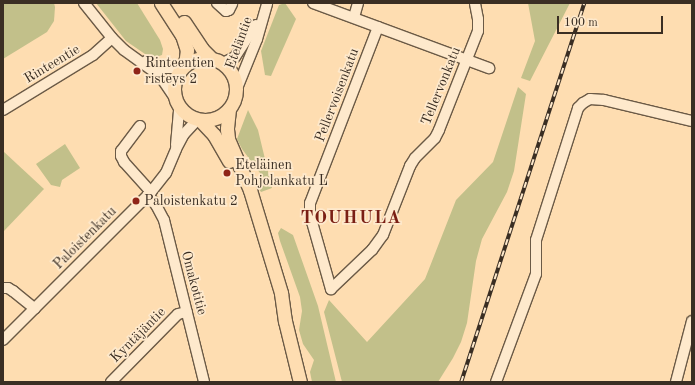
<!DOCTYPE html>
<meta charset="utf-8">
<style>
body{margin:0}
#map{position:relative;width:695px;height:385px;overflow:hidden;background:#feddb1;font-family:"Old Standard TT",serif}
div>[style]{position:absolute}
.green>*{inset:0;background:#c2c08a}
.roads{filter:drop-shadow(1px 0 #6b5a46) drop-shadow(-1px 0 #6b5a46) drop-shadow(0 1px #6b5a46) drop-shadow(0 -1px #6b5a46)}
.minor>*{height:10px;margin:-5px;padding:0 5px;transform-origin:5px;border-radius:5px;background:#fee9cc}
.major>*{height:13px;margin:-6.5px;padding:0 6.5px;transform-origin:6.5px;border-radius:6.5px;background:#feddb1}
.major>.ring{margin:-6.5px;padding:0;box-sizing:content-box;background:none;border:13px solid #feddb1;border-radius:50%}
.rail>*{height:3.5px;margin-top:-1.75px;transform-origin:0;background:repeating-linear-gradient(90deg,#fee9cc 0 6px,#3a2e23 0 12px);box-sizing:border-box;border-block:1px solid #3a2e23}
.dots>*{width:11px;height:11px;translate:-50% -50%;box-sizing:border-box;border:2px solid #fee9cc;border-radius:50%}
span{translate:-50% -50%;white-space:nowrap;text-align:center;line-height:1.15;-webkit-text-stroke:3.5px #fee9cc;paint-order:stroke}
.street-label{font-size:14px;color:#3a2e23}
.poi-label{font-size:14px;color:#3a2e23}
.left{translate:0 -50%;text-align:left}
.district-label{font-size:18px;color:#7a1f14;font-weight:700;letter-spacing:1px}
.frame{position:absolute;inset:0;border:4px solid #3a2e23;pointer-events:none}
.scale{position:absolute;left:557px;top:16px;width:106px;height:18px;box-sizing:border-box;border:2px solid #3a2e23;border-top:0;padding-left:5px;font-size:12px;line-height:14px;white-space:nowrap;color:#3a2e23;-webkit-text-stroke:3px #fee9cc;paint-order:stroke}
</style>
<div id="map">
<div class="green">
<div style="clip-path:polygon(3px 3px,54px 3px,55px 7px,54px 21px,47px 32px,3px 59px)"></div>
<div style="clip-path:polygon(96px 3px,137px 3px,160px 40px,163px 49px,162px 55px,156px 57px,145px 54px,126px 41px)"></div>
<div style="clip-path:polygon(285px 3px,296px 19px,271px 76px,265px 75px,261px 51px,279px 5px)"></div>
<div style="clip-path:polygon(528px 3px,570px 3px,530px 81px,521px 78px,535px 41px)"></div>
<div style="clip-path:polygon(518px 87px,526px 94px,514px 171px,507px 192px,482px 239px,476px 261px,467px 323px,461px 342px,453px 358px,438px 382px,342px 382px,324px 312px,329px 300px,367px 342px,425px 279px,456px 200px,493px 162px)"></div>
<div style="clip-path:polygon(248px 110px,258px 130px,272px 188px,261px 192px,259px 189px,261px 180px,260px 173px,242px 149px,237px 139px)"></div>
<div style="clip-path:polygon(65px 144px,80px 168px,62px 180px,60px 187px,51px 185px,36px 164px)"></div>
<div style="clip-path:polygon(3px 151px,44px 189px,3px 232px)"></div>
<div style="clip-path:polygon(281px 228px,293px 235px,318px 306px,336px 382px,312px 382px,310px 372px,314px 360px,303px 344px,299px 330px,302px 311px,300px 297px,280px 241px,278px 233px)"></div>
</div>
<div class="roads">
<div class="minor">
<div style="left:84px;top:3px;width:45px;rotate:51.3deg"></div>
<div style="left:112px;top:38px;width:17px;rotate:45deg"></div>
<div style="left:124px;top:50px;width:44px;rotate:35.8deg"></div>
<div style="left:160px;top:76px;width:23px;rotate:56deg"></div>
<div style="left:217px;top:3px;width:12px;rotate:42deg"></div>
<div style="left:226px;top:11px;width:3px;rotate:-18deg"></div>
<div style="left:229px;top:10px;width:7px;rotate:-63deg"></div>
<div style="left:313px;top:3px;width:188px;rotate:20.3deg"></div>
<div style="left:354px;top:17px;width:15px;rotate:-74deg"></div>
<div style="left:378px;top:27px;width:189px;rotate:111.1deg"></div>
<div style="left:310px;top:203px;width:11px;rotate:90deg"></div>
<div style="left:310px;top:214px;width:8px;rotate:76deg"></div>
<div style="left:312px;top:222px;width:70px;rotate:74.2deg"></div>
<div style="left:331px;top:289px;width:57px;rotate:-43.6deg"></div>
<div style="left:372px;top:250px;width:19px;rotate:-54deg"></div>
<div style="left:383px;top:235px;width:74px;rotate:-68.6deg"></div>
<div style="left:410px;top:166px;width:9px;rotate:-58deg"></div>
<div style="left:415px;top:158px;width:28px;rotate:-45deg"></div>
<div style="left:435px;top:138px;width:9px;rotate:-63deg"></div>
<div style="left:439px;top:130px;width:106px;rotate:-68.5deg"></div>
<div style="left:478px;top:31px;width:12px;rotate:-90deg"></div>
<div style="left:478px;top:19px;width:16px;rotate:-101deg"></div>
<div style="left:146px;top:61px;width:19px;rotate:21deg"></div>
<div style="left:164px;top:68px;width:17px"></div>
<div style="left:223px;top:63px;width:13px;rotate:-27deg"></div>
<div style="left:235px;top:57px;width:38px;rotate:-57deg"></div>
<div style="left:236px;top:91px;width:56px;rotate:-68deg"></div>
<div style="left:257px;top:39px;width:37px;rotate:-74deg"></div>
<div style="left:3px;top:110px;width:105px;rotate:-31.4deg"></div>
<div style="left:93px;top:55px;width:25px;rotate:-42deg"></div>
<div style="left:140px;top:126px;width:31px;rotate:127deg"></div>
<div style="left:121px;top:151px;width:5px;rotate:90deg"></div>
<div style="left:121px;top:156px;width:7px;rotate:63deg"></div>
<div style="left:124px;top:162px;width:40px;rotate:48deg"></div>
<div style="left:176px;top:145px;width:37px;rotate:-85deg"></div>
<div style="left:148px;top:195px;width:13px;rotate:51deg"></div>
<div style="left:156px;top:205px;width:17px;rotate:62deg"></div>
<div style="left:164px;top:220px;width:167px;rotate:76.1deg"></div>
<div style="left:3px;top:288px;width:5px"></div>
<div style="left:8px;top:288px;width:6px;rotate:31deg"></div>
<div style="left:13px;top:291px;width:28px;rotate:39deg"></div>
<div style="left:3px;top:340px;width:209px;rotate:-45deg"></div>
<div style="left:151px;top:192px;width:24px;rotate:-52deg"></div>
<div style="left:166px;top:173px;width:26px;rotate:-67deg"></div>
<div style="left:176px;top:149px;width:17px;rotate:-62deg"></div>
<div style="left:184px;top:134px;width:19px;rotate:-47deg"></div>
<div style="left:111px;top:382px;width:95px;rotate:-45.4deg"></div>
<div style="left:178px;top:314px;width:9px;rotate:-13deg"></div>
<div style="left:496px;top:382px;width:115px;rotate:-69.7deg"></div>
<div style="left:536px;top:274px;width:34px;rotate:-90deg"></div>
<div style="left:536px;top:240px;width:139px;rotate:-72.3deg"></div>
<div style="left:578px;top:108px;width:7px;rotate:-45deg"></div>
<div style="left:583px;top:103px;width:8px;rotate:-30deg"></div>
<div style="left:590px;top:99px;width:14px;rotate:4deg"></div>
<div style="left:604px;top:100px;width:90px;rotate:13.4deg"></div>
<div style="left:676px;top:382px;width:63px;rotate:-75.3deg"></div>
</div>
<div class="major">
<div style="left:161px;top:3px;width:38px;rotate:57deg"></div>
<div style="left:182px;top:35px;width:16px;rotate:72deg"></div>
<div style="left:187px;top:50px;width:14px;rotate:98deg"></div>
<div style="left:184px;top:22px;width:32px;rotate:56deg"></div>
<div style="left:202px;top:49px;width:11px;rotate:45deg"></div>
<div class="ring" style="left:174px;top:58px;width:49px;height:49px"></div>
<div style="left:229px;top:109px;width:20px;rotate:96deg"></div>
<div style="left:227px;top:129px;width:10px;rotate:84deg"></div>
<div style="left:228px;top:139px;width:56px;rotate:66.7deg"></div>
<div style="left:250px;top:190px;width:108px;rotate:73.2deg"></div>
<div style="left:281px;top:293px;width:28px;rotate:82deg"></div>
<div style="left:285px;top:321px;width:63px;rotate:76.2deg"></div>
<div style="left:201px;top:121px;width:19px;rotate:47deg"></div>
<div style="left:214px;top:135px;width:30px;rotate:60deg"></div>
</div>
</div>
<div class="rail">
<div style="left:461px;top:382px;width:398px;rotate:-72deg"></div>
</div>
<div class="dots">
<div style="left:137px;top:71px;background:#8f2418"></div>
<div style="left:227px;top:173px;background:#8f2418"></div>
<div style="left:136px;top:201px;background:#8f2418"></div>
</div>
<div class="street-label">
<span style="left:239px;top:43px;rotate:-70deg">Eteläntie</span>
<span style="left:52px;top:64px;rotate:-31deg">Rinteentie</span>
<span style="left:441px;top:86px;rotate:-68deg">Tellervonkatu</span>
<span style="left:337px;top:95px;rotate:-69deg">Pellervoisenkatu</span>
<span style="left:85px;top:238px;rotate:-45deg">Paloistenkatu</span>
<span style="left:194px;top:283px;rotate:75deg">Omakotitie</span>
<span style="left:138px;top:335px;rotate:-45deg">Kyntäjäntie</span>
</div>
<div class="poi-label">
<span class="left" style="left:145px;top:71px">Rinteentien<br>risteys 2</span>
<span class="left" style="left:235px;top:173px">Eteläinen<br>Pohjolankatu L</span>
<span class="left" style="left:144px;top:201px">Paloistenkatu 2</span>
</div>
<div class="district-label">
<span style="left:351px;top:218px">TOUHULA</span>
</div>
<div class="frame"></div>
<div class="scale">100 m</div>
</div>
